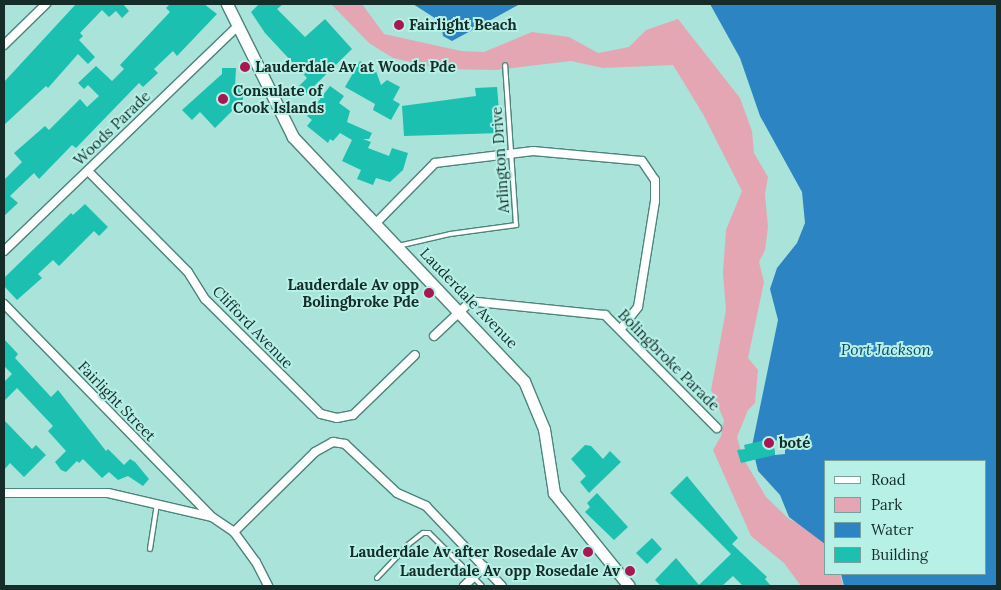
<!DOCTYPE html>
<meta charset="utf-8">
<style>
body{margin:0}
#map{position:relative;width:1001px;height:590px;overflow:hidden;background:#a9e3da;font-family:Lora,serif}
div>[style]{position:absolute}
.green>*{inset:0;background:#e5a6b4}
.water>*{inset:0;background:#2d84c2}
.pier>*{inset:0;background:#a9e3da}
.building>*{inset:0;background:#1bc0b0}
.roads{filter:drop-shadow(1px 0 #4d847c) drop-shadow(-1px 0 #4d847c) drop-shadow(0 1px #4d847c) drop-shadow(0 -1px #4d847c)}
.service>*{height:4px;margin:-2px;padding:0 2px;transform-origin:2px;border-radius:2px;background:#fff}
.minor>*{height:8px;margin:-4px;padding:0 4px;transform-origin:4px;border-radius:4px;background:#fff}
.secondary>*{height:11px;margin:-5.5px;padding:0 5.5px;transform-origin:5.5px;border-radius:5.5px;background:#fff}
.dots>*{width:14px;height:14px;translate:-50% -50%;box-sizing:border-box;border:2px solid #b6f0e7;border-radius:50%}
span{translate:-50% -50%;white-space:nowrap;text-align:center;line-height:1.15;-webkit-text-stroke:4px #b6f0e7;paint-order:stroke}
.poi-label{font-size:15px;color:#152c29;font-weight:700}
.left{translate:0 -50%;text-align:left}
.right{translate:-100% -50%;text-align:right}
.street-label{font-size:15px;color:#152c29}
.water-label{font-size:16px;color:#094a74;font-style:italic}
.frame{position:absolute;inset:0;border:5px solid #152c29;pointer-events:none}
.legend{position:absolute;left:824px;top:460px;width:162px;height:115px;box-sizing:border-box;background:#b6f0e7;border:1px solid #76a29b;margin:0;padding:6px 9px;list-style:none;font-size:15px;color:#152c29}
.legend li{display:flex;align-items:center;gap:10px;height:25px}
.legend b{width:25px;border:1px solid #76a29b}
</style>
<div id="map">
<div class="green">
<div style="clip-path:polygon(331px 4px,362px 4px,384px 34px,461px 51px,484px 52px,532px 32px,569px 37px,598px 53px,629px 47px,646px 30px,678px 19px,740px 98px,752px 131px,754px 153px,768px 177px,765px 194px,768px 227px,765px 250px,759px 262px,764px 282px,748px 358px,758px 370px,755px 403px,748px 410px,737px 437px,743px 458px,766px 497px,789px 519px,811px 529px,825px 540px,825px 574px,840px 574px,843px 586px,801px 586px,784px 563px,751px 536px,713px 450px,721px 436px,724px 420px,711px 390px,726px 310px,723px 273px,726px 230px,742px 191px,703px 114px,673px 65px,603px 68px,571px 61px,495px 70px,442px 69px,393px 58px,369px 43px)"></div>
</div>
<div class="water">
<div style="clip-path:polygon(413px 4px,520px 4px,452px 41px,443px 36px,441px 22px)"></div>
<div style="clip-path:polygon(710px 4px,997px 4px,997px 586px,844px 586px,841px 574px,985px 574px,985px 461px,825px 461px,825px 544px,789px 517px,780px 495px,758px 471px,752px 446px,778px 320px,770px 289px,777px 268px,797px 243px,805px 223px,802px 192px,760px 116px,740px 58px)"></div>
</div>
<div class="pier">
<div style="clip-path:polygon(807px 435px,809px 449px,805px 450px,803px 440px,796px 441px,797px 449px,794px 450px,793px 444px,785px 446px,785px 454px,775px 455px,773px 441px)"></div>
</div>
<div class="building">
<div style="clip-path:polygon(76px 4px,123px 4px,129px 11px,122px 18px,116px 11px,109px 17px,102px 10px,80px 33px,83px 36px,79px 40px,95px 57px,88px 64px,78px 54px,48px 88px,46px 86px,4px 125px,4px 82px)"></div>
<div style="clip-path:polygon(170px 4px,204px 4px,217px 14px,177px 56px,173px 51px,154px 69px,158px 73px,143px 87px,139px 83px,76px 148px,72px 145px,39px 179px,34px 173px,10px 196px,18px 203px,4px 216px,4px 180px,22px 162px,14px 153px,45px 126px,49px 130px,80px 99px,87px 107px,99px 96px,88px 85px,84px 89px,78px 83px,96px 66px,112px 81px,124px 69px,120px 65px,170px 12px,166px 8px)"></div>
<div style="clip-path:polygon(259px 4px,283px 4px,277px 9px,305px 37px,325px 19px,352px 49px,306px 94px,298px 87px,307px 78px,265px 33px,251px 12px)"></div>
<div style="clip-path:polygon(360px 61px,376px 71px,381px 85px,387px 80px,400px 87px,393px 100px,400px 104px,391px 120px,373px 110px,375px 104px,345px 87px)"></div>
<div style="clip-path:polygon(222px 68px,236px 68px,235px 88px,243px 88px,243px 100px,215px 128px,200px 112px,192px 120px,182px 110px,222px 74px)"></div>
<div style="clip-path:polygon(330px 86px,344px 96px,339px 103px,350px 111px,347px 122px,372px 133px,369px 139px,363px 139px,371px 142px,368px 148px,389px 156px,392px 148px,408px 153px,403px 170px,390px 182px,376px 178px,373px 185px,357px 179px,361px 170px,342px 161px,352px 140px,340px 133px,333px 141px,330px 139px,328px 143px,307px 126px,312px 120px,307px 116px)"></div>
<div style="clip-path:polygon(497px 87px,501px 133px,404px 136px,402px 106px,476px 96px,475px 88px)"></div>
<div style="clip-path:polygon(85px 204px,108px 227px,99px 236px,94px 231px,59px 266px,53px 260px,38px 274px,42px 278px,17px 300px,4px 286px,4px 278px,71px 213px,73px 215px)"></div>
<div style="clip-path:polygon(4px 339px,18px 354px,15px 358px,51px 397px,58px 390px,106px 451px,108px 449px,124px 465px,130px 459px,135px 462px,149px 479px,143px 486px,128px 476px,118px 480px,109px 472px,102px 478px,83px 459px,79px 463px,77px 461px,66px 472px,61px 470px,55px 462px,66px 451px,48px 431px,53px 426px,17px 388px,4px 401px,4px 382px,12px 374px,4px 366px)"></div>
<div style="clip-path:polygon(4px 420px,32px 449px,36px 445px,46px 455px,24px 477px,10px 463px,4px 470px)"></div>
<div style="clip-path:polygon(773px 438px,775px 455px,741px 463px,737px 450px,745px 449px,744px 445px)"></div>
<div style="clip-path:polygon(585px 445px,591px 446px,603px 459px,610px 451px,621px 462px,589px 493px,580px 482px,586px 476px,571px 459px)"></div>
<div style="clip-path:polygon(687px 476px,738px 538px,732px 544px,767px 577px,765px 579px,771px 586px,743px 586px,733px 576px,722px 586px,661px 586px,655px 580px,676px 558px,699px 585px,731px 554px,670px 493px)"></div>
<div style="clip-path:polygon(597px 493px,628px 527px,614px 540px,585px 512px,590px 507px,587px 503px)"></div>
<div style="clip-path:polygon(652px 538px,662px 549px,647px 564px,636px 553px)"></div>
</div>
<div class="roads">
<div class="service">
<div style="left:398px;top:246px;width:53px;rotate:-13deg"></div>
<div style="left:450px;top:234px;width:67px;rotate:-7.8deg"></div>
<div style="left:516px;top:225px;width:160px;rotate:-93.9deg"></div>
<div style="left:150px;top:549px;width:46px;rotate:-81.2deg"></div>
<div style="left:377px;top:578px;width:47px;rotate:-46.7deg"></div>
<div style="left:409px;top:544px;width:18px;rotate:-38deg"></div>
<div style="left:423px;top:533px;width:6px"></div>
<div style="left:429px;top:533px;width:75px;rotate:45deg"></div>
</div>
<div class="minor">
<div style="left:4px;top:45px;width:59px;rotate:-44.3deg"></div>
<div style="left:88px;top:171px;width:142px;rotate:45.3deg"></div>
<div style="left:188px;top:272px;width:32px;rotate:58deg"></div>
<div style="left:205px;top:299px;width:163px;rotate:44.8deg"></div>
<div style="left:321px;top:414px;width:16px;rotate:14deg"></div>
<div style="left:337px;top:418px;width:16px;rotate:-11deg"></div>
<div style="left:353px;top:415px;width:86px;rotate:-44.1deg"></div>
<div style="left:376px;top:223px;width:84px;rotate:-45.5deg"></div>
<div style="left:435px;top:163px;width:99px;rotate:-7deg"></div>
<div style="left:533px;top:151px;width:109px;rotate:5.2deg"></div>
<div style="left:642px;top:161px;width:23px;rotate:56deg"></div>
<div style="left:655px;top:180px;width:21px;rotate:90deg"></div>
<div style="left:655px;top:201px;width:107px;rotate:99.1deg"></div>
<div style="left:638px;top:307px;width:28px;rotate:128deg"></div>
<div style="left:4px;top:251px;width:325px;rotate:-43.9deg"></div>
<div style="left:4px;top:304px;width:295px;rotate:45.7deg"></div>
<div style="left:434px;top:336px;width:47px;rotate:-43.3deg"></div>
<div style="left:468px;top:304px;width:8px;rotate:-14deg"></div>
<div style="left:476px;top:302px;width:130px;rotate:5.8deg"></div>
<div style="left:605px;top:315px;width:159px;rotate:45.3deg"></div>
<div style="left:4px;top:493px;width:104px"></div>
<div style="left:108px;top:493px;width:107px;rotate:13deg"></div>
<div style="left:212px;top:517px;width:27px;rotate:34deg"></div>
<div style="left:234px;top:532px;width:37px;rotate:54deg"></div>
<div style="left:256px;top:562px;width:27px;rotate:63deg"></div>
<div style="left:234px;top:532px;width:114px;rotate:-44.6deg"></div>
<div style="left:315px;top:452px;width:21px;rotate:-29deg"></div>
<div style="left:333px;top:442px;width:12px;rotate:9deg"></div>
<div style="left:345px;top:444px;width:71px;rotate:43.3deg"></div>
<div style="left:397px;top:493px;width:32px;rotate:24deg"></div>
<div style="left:426px;top:506px;width:110px;rotate:46.5deg"></div>
<div style="left:464px;top:586px;width:28px;rotate:-44deg"></div>
</div>
<div class="secondary">
<div style="left:227px;top:4px;width:148px;rotate:63.6deg"></div>
<div style="left:293px;top:137px;width:336px;rotate:46.6deg"></div>
<div style="left:524px;top:381px;width:52px;rotate:67.4deg"></div>
<div style="left:544px;top:429px;width:65px;rotate:81.1deg"></div>
<div style="left:554px;top:493px;width:119px;rotate:51.1deg"></div>
</div>
</div>
<div class="dots">
<div style="left:399px;top:25px;background:#a81752"></div>
<div style="left:245px;top:67px;background:#a81752"></div>
<div style="left:223px;top:99px;background:#a81752"></div>
<div style="left:429px;top:293px;background:#a81752"></div>
<div style="left:769px;top:443px;background:#a81752"></div>
<div style="left:588px;top:552px;background:#a81752"></div>
<div style="left:630px;top:571px;background:#a81752"></div>
</div>
<div class="poi-label">
<span class="left" style="left:409px;top:25px">Fairlight Beach</span>
<span class="left" style="left:255px;top:67px">Lauderdale Av at Woods Pde</span>
<span class="left" style="left:233px;top:99px">Consulate of<br>Cook Islands</span>
<span class="right" style="left:419px;top:293px">Lauderdale Av opp<br>Bolingbroke Pde</span>
<span class="left" style="left:779px;top:443px">boté</span>
<span class="right" style="left:578px;top:552px">Lauderdale Av after Rosedale Av</span>
<span class="right" style="left:620px;top:571px">Lauderdale Av opp Rosedale Av</span>
</div>
<div class="street-label">
<span style="left:112px;top:128px;rotate:-44deg">Woods Parade</span>
<span style="left:500px;top:160px;rotate:-94deg">Arlington Drive</span>
<span style="left:469px;top:298px;rotate:46deg">Lauderdale Avenue</span>
<span style="left:253px;top:327px;rotate:46deg">Clifford Avenue</span>
<span style="left:669px;top:360px;rotate:45deg">Bolingbroke Parade</span>
<span style="left:117px;top:401px;rotate:46deg">Fairlight Street</span>
</div>
<div class="water-label">
<span style="left:886px;top:349px">Port Jackson</span>
</div>
<div class="frame"></div>
<ul class="legend">
<li><b style="height:6px;background:#fff"></b>Road</li>
<li><b style="height:14px;background:#e5a6b4"></b>Park</li>
<li><b style="height:14px;background:#2d84c2"></b>Water</li>
<li><b style="height:14px;background:#1bc0b0"></b>Building</li>
</ul>
</div>
